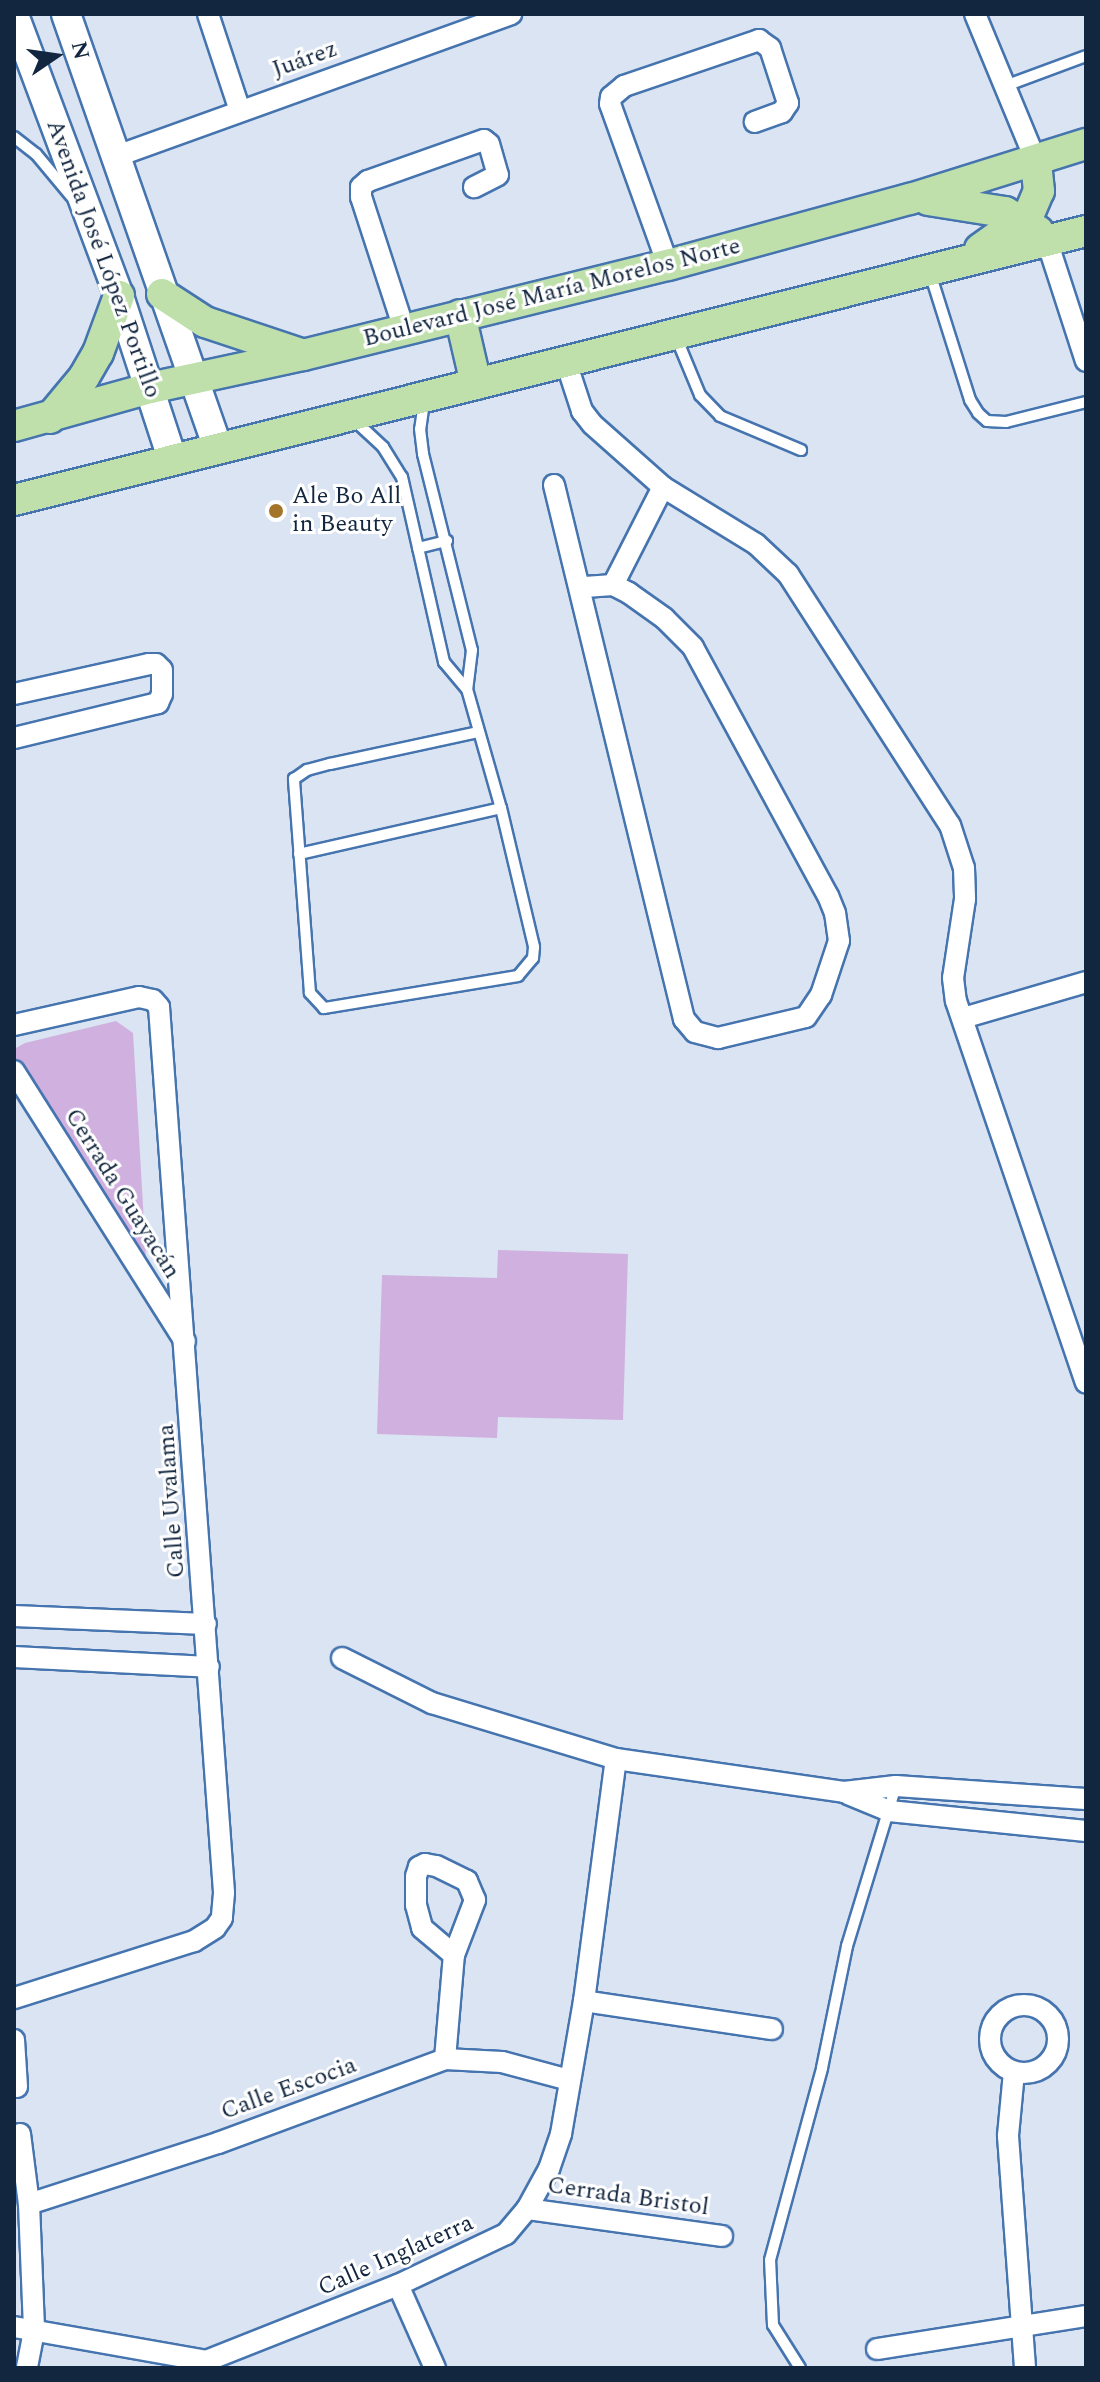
<!DOCTYPE html>
<meta charset="utf-8">
<style>
body{margin:0}
#map{position:relative;width:1100px;height:2382px;overflow:hidden;background:#dae4f2;font-family:Spectral,serif}
div>[style]{position:absolute}
.green>*{inset:0;background:#d0b0df}
.roads{filter:drop-shadow(2px 0 #4574af) drop-shadow(-2px 0 #4574af) drop-shadow(0 2px #4574af) drop-shadow(0 -2px #4574af)}
.lane>*{height:10px;margin:-5px;padding:0 5px;transform-origin:5px;border-radius:5px;background:#fff}
.street>*{height:20px;margin:-10px;padding:0 10px;transform-origin:10px;border-radius:10px;background:#fff}
.street>.ring{margin:-10px;padding:0;box-sizing:content-box;background:none;border:20px solid #fff;border-radius:50%}
.secondary>*{height:28px;margin:-14px;padding:0 14px;transform-origin:14px;border-radius:14px;background:#fff}
.primary>*{height:30px;margin:-15px;padding:0 15px;transform-origin:15px;border-radius:15px;background:#bfe0ab}
.dots>*{width:22px;height:22px;translate:-50% -50%;box-sizing:border-box;border:4px solid #fff;border-radius:50%}
span{translate:-50% -50%;white-space:nowrap;text-align:center;line-height:1.15;-webkit-text-stroke:6px #fff;paint-order:stroke}
.street-label{font-size:24px;color:#12263f}
.poi-label{font-size:24px;color:#12263f}
.left{translate:0 -50%;text-align:left}
.frame{position:absolute;inset:0;border:16px solid #12263f;pointer-events:none}
.north{position:absolute;left:16px;top:16px;width:80px;height:80px;-webkit-text-stroke:6px #fff;paint-order:stroke;rotate:77deg;font-size:22px;font-weight:700;line-height:32px;text-align:center;color:#12263f}
.north::after{content:'';display:block;margin:auto;width:28px;height:36px;background:#12263f;clip-path:polygon(50% 0,100% 100%,50% 72%,0 100%)}
</style>
<div id="map">
<div class="green">
<div style="clip-path:polygon(116px 1021px,133px 1033px,146px 1258px,136px 1253px,14px 1060px,16px 1048px,25px 1043px)"></div>
<div style="clip-path:polygon(498px 1250px,628px 1254px,623px 1420px,498px 1417px,497px 1438px,377px 1434px,382px 1275px,497px 1278px)"></div>
</div>
<div class="roads">
<div class="lane">
<div style="left:1005px;top:86px;width:86px;rotate:-20.3deg"></div>
<div style="left:14px;top:137px;width:28px;rotate:38deg"></div>
<div style="left:36px;top:154px;width:55px;rotate:50.2deg"></div>
<div style="left:930px;top:273px;width:133px;rotate:72.5deg"></div>
<div style="left:970px;top:400px;width:15px;rotate:58deg"></div>
<div style="left:978px;top:413px;width:12px;rotate:42deg"></div>
<div style="left:987px;top:421px;width:19px;rotate:3deg"></div>
<div style="left:1006px;top:422px;width:82px;rotate:-14deg"></div>
<div style="left:676px;top:337px;width:63px;rotate:67.5deg"></div>
<div style="left:700px;top:395px;width:29px;rotate:46deg"></div>
<div style="left:720px;top:416px;width:88px;rotate:22.8deg"></div>
<div style="left:424px;top:402px;width:27px;rotate:98deg"></div>
<div style="left:420px;top:429px;width:25px;rotate:83deg"></div>
<div style="left:423px;top:454px;width:202px;rotate:76deg"></div>
<div style="left:472px;top:650px;width:39px;rotate:97deg"></div>
<div style="left:467px;top:689px;width:124px;rotate:74.1deg"></div>
<div style="left:501px;top:808px;width:143px;rotate:76.6deg"></div>
<div style="left:534px;top:947px;width:11px;rotate:95deg"></div>
<div style="left:533px;top:958px;width:23px;rotate:130deg"></div>
<div style="left:518px;top:976px;width:197px;rotate:170.6deg"></div>
<div style="left:324px;top:1008px;width:21px;rotate:-133deg"></div>
<div style="left:310px;top:993px;width:215px;rotate:-94.3deg"></div>
<div style="left:294px;top:779px;width:16px;rotate:-35deg"></div>
<div style="left:307px;top:770px;width:24px;rotate:-15deg"></div>
<div style="left:330px;top:764px;width:151px;rotate:-12.2deg"></div>
<div style="left:353px;top:419px;width:41px;rotate:43deg"></div>
<div style="left:383px;top:447px;width:36px;rotate:58deg"></div>
<div style="left:402px;top:477px;width:190px;rotate:77.2deg"></div>
<div style="left:444px;top:662px;width:35px;rotate:50deg"></div>
<div style="left:418px;top:548px;width:30px;rotate:-14deg"></div>
<div style="left:299px;top:854px;width:207px;rotate:-12.8deg"></div>
<div style="left:800px;top:2368px;width:51px;rotate:-122.1deg"></div>
<div style="left:773px;top:2325px;width:65px;rotate:-92.6deg"></div>
<div style="left:770px;top:2260px;width:199px;rotate:-74.8deg"></div>
<div style="left:822px;top:2068px;width:125px;rotate:-78.4deg"></div>
<div style="left:847px;top:1946px;width:167px;rotate:-73deg"></div>
</div>
<div class="street">
<div style="left:208px;top:14px;width:102px;rotate:71.7deg"></div>
<div style="left:975px;top:14px;width:159px;rotate:67.5deg"></div>
<div style="left:117px;top:156px;width:419px;rotate:-19.8deg"></div>
<div style="left:1047px;top:241px;width:126px;rotate:72deg"></div>
<div style="left:668px;top:265px;width:171px;rotate:-109.8deg"></div>
<div style="left:610px;top:104px;width:7px;rotate:-82deg"></div>
<div style="left:611px;top:97px;width:17px;rotate:-40deg"></div>
<div style="left:624px;top:86px;width:143px;rotate:-18.8deg"></div>
<div style="left:759px;top:40px;width:14px;rotate:36deg"></div>
<div style="left:770px;top:48px;width:58px;rotate:71.9deg"></div>
<div style="left:788px;top:103px;width:11px;rotate:124deg"></div>
<div style="left:782px;top:112px;width:29px;rotate:160deg"></div>
<div style="left:404px;top:329px;width:139px;rotate:-108deg"></div>
<div style="left:361px;top:197px;width:10px;rotate:-90deg"></div>
<div style="left:361px;top:187px;width:9px;rotate:-41deg"></div>
<div style="left:368px;top:181px;width:123px;rotate:-19.5deg"></div>
<div style="left:484px;top:140px;width:6px;rotate:39deg"></div>
<div style="left:489px;top:144px;width:32px;rotate:74deg"></div>
<div style="left:498px;top:175px;width:27px;rotate:153deg"></div>
<div style="left:566px;top:362px;width:52px;rotate:71.9deg"></div>
<div style="left:582px;top:411px;width:16px;rotate:52deg"></div>
<div style="left:592px;top:424px;width:95px;rotate:41.6deg"></div>
<div style="left:663px;top:487px;width:109px;rotate:31.5deg"></div>
<div style="left:756px;top:544px;width:44px;rotate:43.2deg"></div>
<div style="left:788px;top:574px;width:299px;rotate:57.2deg"></div>
<div style="left:950px;top:825px;width:45px;rotate:72deg"></div>
<div style="left:964px;top:868px;width:31px;rotate:88deg"></div>
<div style="left:965px;top:899px;width:80px;rotate:98.6deg"></div>
<div style="left:953px;top:978px;width:23px;rotate:83deg"></div>
<div style="left:956px;top:1001px;width:403px;rotate:71.2deg"></div>
<div style="left:554px;top:485px;width:550px;rotate:76.32deg"></div>
<div style="left:684px;top:1019px;width:17px;rotate:50deg"></div>
<div style="left:695px;top:1032px;width:24px;rotate:15deg"></div>
<div style="left:718px;top:1038px;width:90px;rotate:-13.4deg"></div>
<div style="left:806px;top:1017px;width:27px;rotate:-56deg"></div>
<div style="left:821px;top:995px;width:57px;rotate:-71.6deg"></div>
<div style="left:839px;top:941px;width:28px;rotate:-98deg"></div>
<div style="left:835px;top:913px;width:18px;rotate:-112deg"></div>
<div style="left:828px;top:896px;width:283px;rotate:-118.5deg"></div>
<div style="left:693px;top:647px;width:41px;rotate:-135deg"></div>
<div style="left:664px;top:618px;width:43px;rotate:-144.5deg"></div>
<div style="left:629px;top:593px;width:18px;rotate:-153deg"></div>
<div style="left:613px;top:585px;width:32px;rotate:176deg"></div>
<div style="left:613px;top:585px;width:110px;rotate:-63deg"></div>
<div style="left:14px;top:694px;width:138px;rotate:-12.5deg"></div>
<div style="left:149px;top:664px;width:7px"></div>
<div style="left:156px;top:664px;width:8px;rotate:45deg"></div>
<div style="left:162px;top:670px;width:24px;rotate:90deg"></div>
<div style="left:162px;top:694px;width:10px;rotate:114deg"></div>
<div style="left:158px;top:703px;width:148px;rotate:166.3deg"></div>
<div style="left:963px;top:1018px;width:128px;rotate:-16.3deg"></div>
<div style="left:14px;top:1025px;width:128px;rotate:-12.6deg"></div>
<div style="left:139px;top:997px;width:14px;rotate:12deg"></div>
<div style="left:153px;top:1000px;width:9px;rotate:49deg"></div>
<div style="left:159px;top:1007px;width:888px;rotate:85.8deg"></div>
<div style="left:224px;top:1893px;width:25px;rotate:95deg"></div>
<div style="left:222px;top:1918px;width:12px;rotate:125deg"></div>
<div style="left:215px;top:1928px;width:25px;rotate:148deg"></div>
<div style="left:194px;top:1941px;width:189px;rotate:162.4deg"></div>
<div style="left:14px;top:1071px;width:320px;rotate:57.7deg"></div>
<div style="left:14px;top:1616px;width:192px;rotate:2.4deg"></div>
<div style="left:14px;top:1657px;width:195px;rotate:2.9deg"></div>
<div style="left:342px;top:1658px;width:101px;rotate:26.6deg"></div>
<div style="left:432px;top:1703px;width:192px;rotate:16.9deg"></div>
<div style="left:616px;top:1759px;width:230px;rotate:8.2deg"></div>
<div style="left:844px;top:1792px;width:52px;rotate:-6.6deg"></div>
<div style="left:896px;top:1786px;width:190px;rotate:3.9deg"></div>
<div style="left:848px;top:1794px;width:44px;rotate:22.5deg"></div>
<div style="left:889px;top:1811px;width:198px;rotate:5.8deg"></div>
<div style="left:584px;top:2001px;width:190px;rotate:8.5deg"></div>
<div class="ring" style="left:990px;top:2005px;width:48px;height:48px"></div>
<div style="left:14px;top:2040px;width:47px;rotate:86.3deg"></div>
<div style="left:445px;top:2059px;width:104px;rotate:-85.1deg"></div>
<div style="left:454px;top:1955px;width:59px;rotate:-69.1deg"></div>
<div style="left:475px;top:1900px;width:21px;rotate:-113deg"></div>
<div style="left:467px;top:1881px;width:34px;rotate:-154deg"></div>
<div style="left:436px;top:1866px;width:11px;rotate:-170deg"></div>
<div style="left:425px;top:1864px;width:7px;rotate:153deg"></div>
<div style="left:419px;top:1867px;width:9px;rotate:108deg"></div>
<div style="left:416px;top:1876px;width:29px;rotate:90deg"></div>
<div style="left:416px;top:1905px;width:24px;rotate:75deg"></div>
<div style="left:422px;top:1928px;width:42px;rotate:40.2deg"></div>
<div style="left:1014px;top:2072px;width:64px;rotate:95.4deg"></div>
<div style="left:1008px;top:2136px;width:233px;rotate:85.8deg"></div>
<div style="left:20px;top:2134px;width:71px;rotate:82.7deg"></div>
<div style="left:29px;top:2204px;width:127px;rotate:87.7deg"></div>
<div style="left:34px;top:2331px;width:38px;rotate:101deg"></div>
<div style="left:29px;top:2204px;width:199px;rotate:-17.9deg"></div>
<div style="left:218px;top:2143px;width:242px;rotate:-20.3deg"></div>
<div style="left:445px;top:2059px;width:57px;rotate:3deg"></div>
<div style="left:502px;top:2062px;width:69px;rotate:15deg"></div>
<div style="left:527px;top:2209px;width:197px;rotate:7.9deg"></div>
<div style="left:398px;top:2285px;width:91px;rotate:66deg"></div>
<div style="left:14px;top:2327px;width:195px;rotate:10deg"></div>
<div style="left:206px;top:2361px;width:206px;rotate:-21.6deg"></div>
<div style="left:398px;top:2285px;width:119px;rotate:-25.3deg"></div>
<div style="left:506px;top:2234px;width:33px;rotate:-50deg"></div>
<div style="left:527px;top:2209px;width:46px;rotate:-61.2deg"></div>
<div style="left:549px;top:2169px;width:37px;rotate:-71deg"></div>
<div style="left:561px;top:2134px;width:135px;rotate:-80.2deg"></div>
<div style="left:584px;top:2001px;width:244px;rotate:-82.5deg"></div>
<div style="left:877px;top:2349px;width:212px;rotate:-9deg"></div>
</div>
<div class="secondary">
<div style="left:66px;top:14px;width:458px;rotate:70.7deg"></div>
<div style="left:14px;top:15px;width:300px;rotate:69.5deg"></div>
<div style="left:119px;top:296px;width:170px;rotate:71.9deg"></div>
</div>
<div class="primary">
<div style="left:928px;top:200px;width:78px;rotate:8.9deg"></div>
<div style="left:1005px;top:212px;width:38px;rotate:30deg"></div>
<div style="left:980px;top:249px;width:60px;rotate:-35.5deg"></div>
<div style="left:1029px;top:214px;width:25px;rotate:-67deg"></div>
<div style="left:1039px;top:191px;width:30px;rotate:-96deg"></div>
<div style="left:162px;top:294px;width:51px;rotate:33.1deg"></div>
<div style="left:205px;top:322px;width:101px;rotate:18.4deg"></div>
<div style="left:460px;top:315px;width:71px;rotate:76.9deg"></div>
<div style="left:50px;top:418px;width:53px;rotate:-50.3deg"></div>
<div style="left:84px;top:377px;width:28px;rotate:-60deg"></div>
<div style="left:98px;top:353px;width:61px;rotate:-69.8deg"></div>
<div style="left:14px;top:426px;width:141px;rotate:-15.6deg"></div>
<div style="left:150px;top:388px;width:157px;rotate:-12.2deg"></div>
<div style="left:303px;top:355px;width:376px;rotate:-13.9deg"></div>
<div style="left:668px;top:265px;width:251px;rotate:-15.3deg"></div>
<div style="left:910px;top:199px;width:184px;rotate:-17.4deg"></div>
<div style="left:14px;top:500px;width:1105px;rotate:-14.09deg"></div>
</div>
</div>
<div class="dots">
<div style="left:276px;top:511px;background:#a47429"></div>
</div>
<div class="street-label">
<span style="left:305px;top:60px;rotate:-20deg">Juárez</span>
<span style="left:103px;top:259px;rotate:70deg">Avenida José López Portillo</span>
<span style="left:552px;top:293px;rotate:-14deg">Boulevard José María Morelos Norte</span>
<span style="left:122px;top:1194px;rotate:58deg">Cerrada Guayacán</span>
<span style="left:172px;top:1501px;rotate:-94deg">Calle Uvalama</span>
<span style="left:289px;top:2089px;rotate:-20deg">Calle Escocia</span>
<span style="left:628px;top:2197px;rotate:8deg">Cerrada Bristol</span>
<span style="left:396px;top:2256px;rotate:-24deg">Calle Inglaterra</span>
</div>
<div class="poi-label">
<span class="left" style="left:292px;top:511px">Ale Bo All<br>in Beauty</span>
</div>
<div class="frame"></div>
<div class="north">N</div>
</div>
